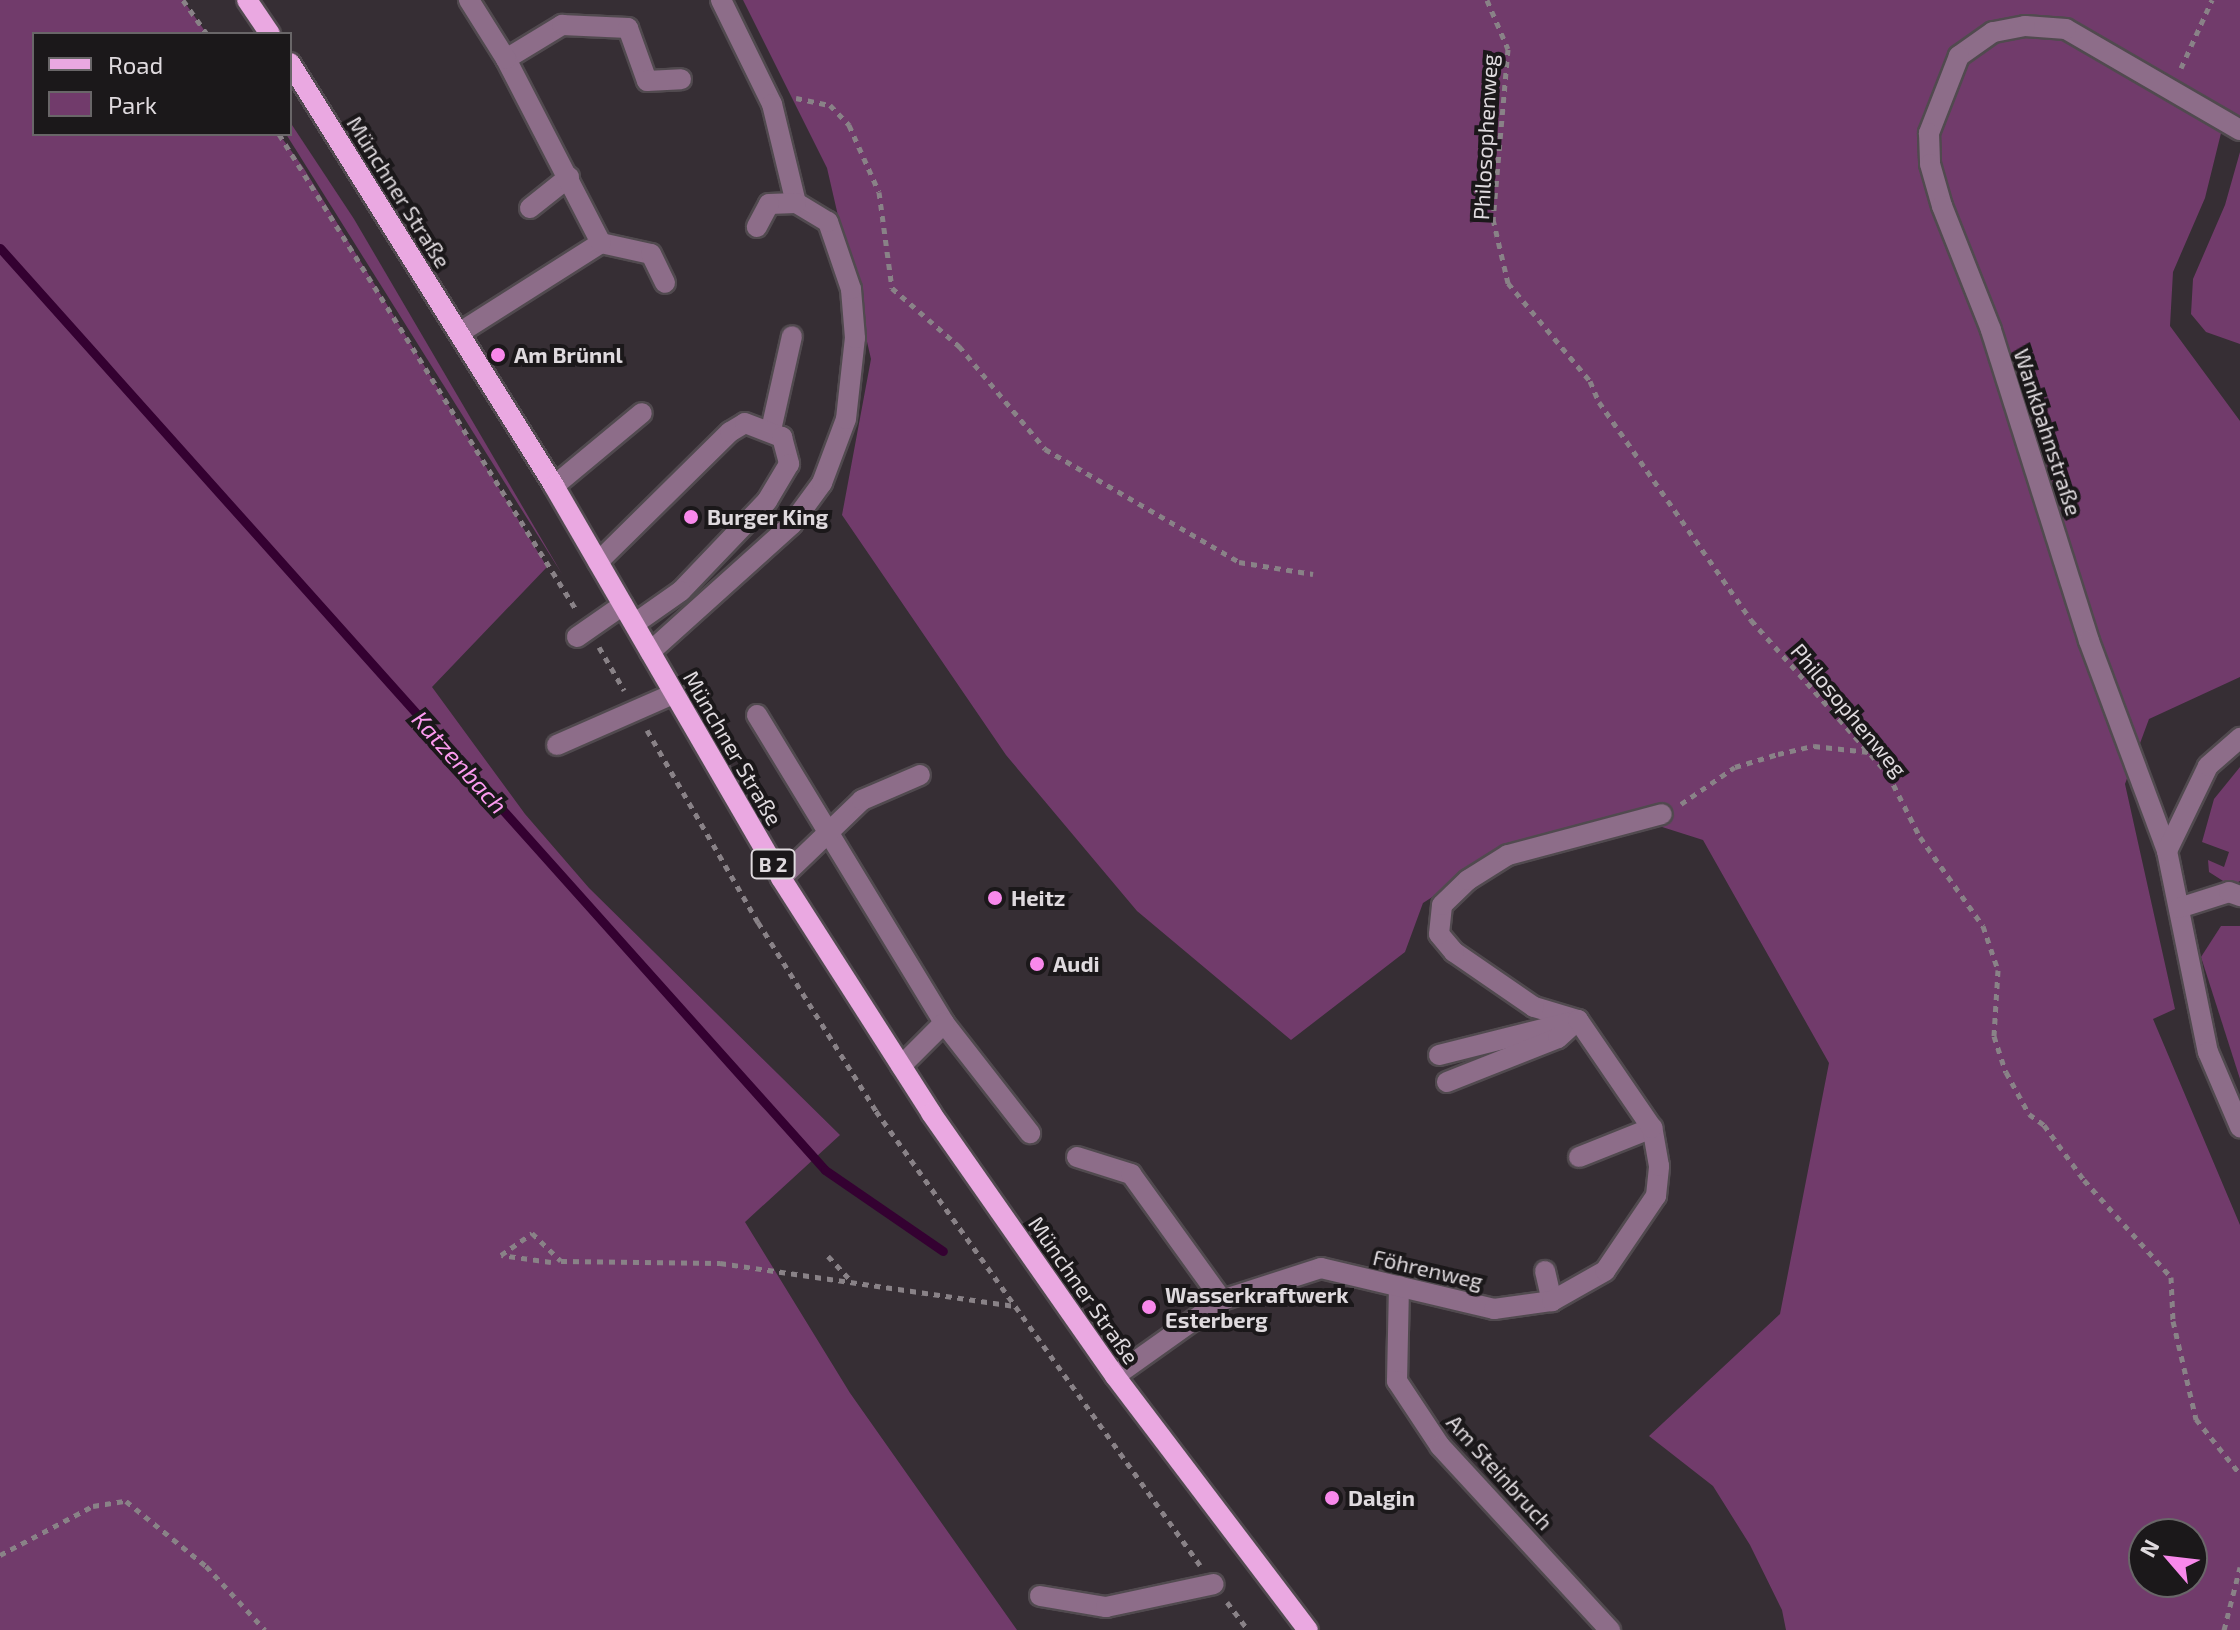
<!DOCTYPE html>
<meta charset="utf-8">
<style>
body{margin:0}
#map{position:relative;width:2240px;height:1630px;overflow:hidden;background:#362e34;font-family:"Exo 2",sans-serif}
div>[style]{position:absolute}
.green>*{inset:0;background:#713b6b}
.stream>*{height:9px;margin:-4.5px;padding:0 4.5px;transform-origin:4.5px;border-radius:4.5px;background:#340131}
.path>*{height:5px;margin-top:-2.5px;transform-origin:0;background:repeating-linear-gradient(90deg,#898287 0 6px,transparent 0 12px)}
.roads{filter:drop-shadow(2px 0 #514a4f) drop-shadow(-2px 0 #514a4f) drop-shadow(0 2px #514a4f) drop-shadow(0 -2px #514a4f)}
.minor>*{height:20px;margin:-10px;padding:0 10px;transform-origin:10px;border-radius:10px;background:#8d6d89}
.major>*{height:20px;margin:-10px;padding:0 10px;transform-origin:10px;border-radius:10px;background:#eaa8e1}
.dots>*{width:22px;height:22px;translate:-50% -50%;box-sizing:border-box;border:4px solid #1b181a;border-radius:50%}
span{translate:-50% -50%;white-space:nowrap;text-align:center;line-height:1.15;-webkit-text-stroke:8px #1b181a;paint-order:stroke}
.shield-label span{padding:2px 6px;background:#1b181a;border:2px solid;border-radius:6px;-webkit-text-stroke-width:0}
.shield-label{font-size:20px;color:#dfdade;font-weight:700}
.street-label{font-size:22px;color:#dfdade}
.poi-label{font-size:22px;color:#dfdade;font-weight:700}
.left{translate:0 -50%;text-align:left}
.water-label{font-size:24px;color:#fc9bf0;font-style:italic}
.legend{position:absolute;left:32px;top:32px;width:260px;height:104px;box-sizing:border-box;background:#1b181a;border:2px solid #696668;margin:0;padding:10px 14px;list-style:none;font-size:24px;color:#dfdade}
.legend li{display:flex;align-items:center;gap:16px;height:40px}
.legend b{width:40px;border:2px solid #696668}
.north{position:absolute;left:2128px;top:1518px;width:80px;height:80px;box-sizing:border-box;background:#1b181a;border:2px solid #696668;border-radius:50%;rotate:298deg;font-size:22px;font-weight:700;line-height:32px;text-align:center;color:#dfdade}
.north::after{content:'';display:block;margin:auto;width:28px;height:36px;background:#f888eb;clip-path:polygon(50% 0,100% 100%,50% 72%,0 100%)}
</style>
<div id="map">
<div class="green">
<div style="clip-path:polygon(0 0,183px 0,207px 34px,34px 34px,34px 134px,279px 134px,303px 167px,547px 567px,432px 687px,525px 814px,589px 888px,840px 1135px,745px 1222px,850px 1393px,1017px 1630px,0 1630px)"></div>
<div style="clip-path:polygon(evenodd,743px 0,2240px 0,2240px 130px,2224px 121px,2205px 198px,2173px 272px,2170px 326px,2240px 421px,2240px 677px,2149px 719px,2125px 784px,2175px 1009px,2153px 1019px,2240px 1225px,2240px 1630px,1786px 1630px,1782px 1610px,1750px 1545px,1713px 1486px,1649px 1436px,1780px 1314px,1829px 1063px,1703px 840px,1659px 826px,1521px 840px,1423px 903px,1405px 952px,1291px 1040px,1137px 911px,1006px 755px,842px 515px,871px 359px,827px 168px,743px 0,2144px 1534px,2192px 1534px,2192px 1582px,2144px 1582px,2144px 1534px)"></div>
<div style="clip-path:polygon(290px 122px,354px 219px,562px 574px,286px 134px)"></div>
<div style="clip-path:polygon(2240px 152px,2240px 344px,2206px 332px,2191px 314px,2193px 279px,2225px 205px)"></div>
<div style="clip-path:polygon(2240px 767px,2240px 881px,2231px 886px,2209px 872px,2208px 860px,2224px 867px,2229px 852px,2202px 842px,2214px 799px)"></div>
<div style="clip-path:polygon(2221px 926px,2240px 926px,2240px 1079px,2201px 957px)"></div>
</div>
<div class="stream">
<div style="left:0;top:248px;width:1237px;rotate:48.18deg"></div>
<div style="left:825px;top:1170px;width:143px;rotate:34.5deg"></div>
</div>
<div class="path">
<div style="left:183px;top:0;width:42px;rotate:54.8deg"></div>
<div style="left:1487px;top:0;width:53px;rotate:66.8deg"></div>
<div style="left:1508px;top:49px;width:171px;rotate:95deg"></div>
<div style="left:1493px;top:219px;width:66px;rotate:76.8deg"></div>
<div style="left:1508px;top:283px;width:128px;rotate:50.1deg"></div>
<div style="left:1590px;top:381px;width:23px;rotate:67deg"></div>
<div style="left:1599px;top:402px;width:266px;rotate:55.1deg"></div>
<div style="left:1751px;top:620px;width:206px;rotate:48.3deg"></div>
<div style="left:1888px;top:774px;width:71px;rotate:63.1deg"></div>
<div style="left:1920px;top:837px;width:109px;rotate:54.7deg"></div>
<div style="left:1983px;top:926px;width:46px;rotate:71.2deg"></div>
<div style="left:1998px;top:970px;width:66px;rotate:93.5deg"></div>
<div style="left:1994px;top:1036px;width:38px;rotate:72deg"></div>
<div style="left:2006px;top:1072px;width:48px;rotate:61.3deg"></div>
<div style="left:2029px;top:1114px;width:19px;rotate:36deg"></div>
<div style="left:2044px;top:1125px;width:68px;rotate:54deg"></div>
<div style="left:2084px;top:1180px;width:130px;rotate:48.1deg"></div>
<div style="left:2171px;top:1277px;width:44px;rotate:87.4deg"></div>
<div style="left:2173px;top:1321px;width:101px;rotate:76.8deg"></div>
<div style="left:2196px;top:1419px;width:70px;rotate:51.3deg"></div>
<div style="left:2181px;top:68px;width:75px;rotate:-65.5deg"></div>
<div style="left:796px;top:98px;width:35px;rotate:12deg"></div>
<div style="left:830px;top:105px;width:28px;rotate:46deg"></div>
<div style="left:849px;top:125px;width:73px;rotate:65.9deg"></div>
<div style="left:879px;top:192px;width:97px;rotate:82.3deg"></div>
<div style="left:892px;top:288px;width:89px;rotate:40.9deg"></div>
<div style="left:959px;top:346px;width:134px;rotate:50.1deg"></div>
<div style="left:1045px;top:449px;width:225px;rotate:30.2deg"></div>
<div style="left:1239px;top:562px;width:75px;rotate:9.2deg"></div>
<div style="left:279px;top:134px;width:562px;rotate:58.01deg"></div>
<div style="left:599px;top:647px;width:50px;rotate:59.8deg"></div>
<div style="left:647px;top:730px;width:222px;rotate:60deg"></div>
<div style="left:758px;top:922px;width:223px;rotate:58deg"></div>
<div style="left:876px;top:1111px;width:558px;rotate:54.49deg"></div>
<div style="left:1681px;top:804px;width:65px;rotate:-34.4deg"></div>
<div style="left:1735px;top:767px;width:45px;rotate:-16.8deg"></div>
<div style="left:1778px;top:754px;width:37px;rotate:-13deg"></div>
<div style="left:1814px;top:746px;width:55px;rotate:6.2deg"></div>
<div style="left:828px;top:1256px;width:35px;rotate:47deg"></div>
<div style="left:551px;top:1262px;width:50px;rotate:-172deg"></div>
<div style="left:501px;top:1255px;width:38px;rotate:-35deg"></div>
<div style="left:532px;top:1233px;width:40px;rotate:44deg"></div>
<div style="left:561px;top:1261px;width:159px;rotate:0.7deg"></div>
<div style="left:720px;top:1263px;width:296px;rotate:8.3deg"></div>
<div style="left:0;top:1555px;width:105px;rotate:-27.8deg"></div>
<div style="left:93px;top:1506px;width:33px;rotate:-9deg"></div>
<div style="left:126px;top:1501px;width:103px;rotate:39.1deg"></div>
<div style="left:206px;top:1566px;width:87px;rotate:47.3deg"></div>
<div style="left:1227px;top:1602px;width:35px;rotate:53deg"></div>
<div style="left:2224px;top:1630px;width:65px;rotate:-75.7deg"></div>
</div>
<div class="roads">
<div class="minor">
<div style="left:721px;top:0;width:116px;rotate:63.9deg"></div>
<div style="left:772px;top:104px;width:102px;rotate:76.4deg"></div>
<div style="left:506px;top:59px;width:66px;rotate:-31.3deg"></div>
<div style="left:562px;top:25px;width:66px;rotate:2.6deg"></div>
<div style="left:628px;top:28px;width:56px;rotate:70.3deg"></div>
<div style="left:647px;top:81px;width:34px;rotate:-3deg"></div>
<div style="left:2240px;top:130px;width:201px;rotate:-149.9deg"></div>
<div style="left:2066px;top:29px;width:41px;rotate:-175.8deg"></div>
<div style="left:2025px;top:26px;width:33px;rotate:169deg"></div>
<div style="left:1993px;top:32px;width:42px;rotate:144.8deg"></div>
<div style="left:1959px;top:56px;width:83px;rotate:111.3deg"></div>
<div style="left:1929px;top:133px;width:31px;rotate:88deg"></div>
<div style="left:1930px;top:164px;width:44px;rotate:74.1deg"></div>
<div style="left:1942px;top:206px;width:133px;rotate:68.4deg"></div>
<div style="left:1991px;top:330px;width:326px;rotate:72.5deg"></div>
<div style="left:2089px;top:641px;width:224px;rotate:69.6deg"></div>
<div style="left:2167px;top:851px;width:205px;rotate:78.5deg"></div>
<div style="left:2208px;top:1052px;width:82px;rotate:66.9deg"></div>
<div style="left:530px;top:208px;width:50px;rotate:-38.5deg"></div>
<div style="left:601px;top:243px;width:51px;rotate:12.4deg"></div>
<div style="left:651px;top:254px;width:32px;rotate:64deg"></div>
<div style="left:459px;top:333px;width:168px;rotate:-32.4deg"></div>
<div style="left:601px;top:243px;width:207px;rotate:-117.3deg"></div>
<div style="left:506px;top:59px;width:70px;rotate:-122.1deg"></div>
<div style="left:771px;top:430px;width:96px;rotate:-77.4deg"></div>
<div style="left:554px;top:486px;width:114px;rotate:-39.7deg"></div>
<div style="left:598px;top:562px;width:185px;rotate:-44.6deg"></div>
<div style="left:730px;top:432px;width:17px;rotate:-31deg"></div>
<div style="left:745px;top:423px;width:40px;rotate:21deg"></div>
<div style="left:782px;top:437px;width:28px;rotate:75deg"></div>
<div style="left:789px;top:464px;width:43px;rotate:120.7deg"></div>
<div style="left:767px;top:501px;width:124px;rotate:133.7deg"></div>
<div style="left:681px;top:591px;width:57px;rotate:144.9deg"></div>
<div style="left:577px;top:637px;width:56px;rotate:-34.8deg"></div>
<div style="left:650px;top:652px;width:191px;rotate:-42deg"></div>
<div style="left:792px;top:524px;width:51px;rotate:-53.8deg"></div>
<div style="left:822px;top:483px;width:68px;rotate:-69.4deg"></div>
<div style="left:846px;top:419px;width:81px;rotate:-83.7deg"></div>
<div style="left:855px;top:338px;width:49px;rotate:-94.7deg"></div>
<div style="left:851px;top:289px;width:71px;rotate:-108.9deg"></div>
<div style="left:828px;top:222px;width:37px;rotate:-149deg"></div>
<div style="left:796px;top:203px;width:27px;rotate:178deg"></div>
<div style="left:769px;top:204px;width:26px;rotate:118deg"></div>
<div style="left:757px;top:715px;width:360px;rotate:58.7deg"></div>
<div style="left:944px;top:1023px;width:140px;rotate:52deg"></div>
<div style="left:557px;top:745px;width:127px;rotate:-23.7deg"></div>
<div style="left:2167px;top:851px;width:94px;rotate:-64.2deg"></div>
<div style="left:2208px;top:766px;width:43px;rotate:-41.2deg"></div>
<div style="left:781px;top:878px;width:112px;rotate:-43.9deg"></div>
<div style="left:862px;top:800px;width:63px;rotate:-23.3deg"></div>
<div style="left:2179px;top:908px;width:52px;rotate:-17.7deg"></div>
<div style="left:2229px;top:892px;width:12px;rotate:20deg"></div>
<div style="left:1578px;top:1020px;width:46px;rotate:-163.5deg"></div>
<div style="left:1534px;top:1007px;width:97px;rotate:-145.5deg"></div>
<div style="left:1454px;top:952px;width:23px;rotate:-130deg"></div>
<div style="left:1439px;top:934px;width:29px;rotate:-84deg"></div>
<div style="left:1442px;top:905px;width:36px;rotate:-44deg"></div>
<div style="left:1468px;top:880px;width:47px;rotate:-32deg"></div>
<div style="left:1508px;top:855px;width:159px;rotate:-14.9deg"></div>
<div style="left:1439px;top:1055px;width:139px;rotate:-14.1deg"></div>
<div style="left:901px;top:1066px;width:61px;rotate:-45deg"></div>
<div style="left:1447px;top:1082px;width:119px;rotate:-21.6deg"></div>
<div style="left:1558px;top:1038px;width:27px;rotate:-42deg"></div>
<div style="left:1077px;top:1157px;width:57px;rotate:17.5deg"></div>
<div style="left:1131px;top:1174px;width:155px;rotate:54.2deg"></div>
<div style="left:1579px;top:1157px;width:79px;rotate:-21.7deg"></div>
<div style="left:1545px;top:1271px;width:31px;rotate:77deg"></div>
<div style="left:1399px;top:1286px;width:95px;rotate:91.2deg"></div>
<div style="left:1397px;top:1381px;width:78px;rotate:56.5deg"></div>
<div style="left:1440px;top:1446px;width:251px;rotate:47.3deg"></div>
<div style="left:1115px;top:1376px;width:131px;rotate:-35.4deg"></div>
<div style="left:1222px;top:1300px;width:104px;rotate:-17.9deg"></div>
<div style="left:1321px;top:1268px;width:178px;rotate:13.3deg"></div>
<div style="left:1494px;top:1309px;width:59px;rotate:-7.9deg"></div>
<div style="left:1552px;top:1301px;width:61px;rotate:-29.5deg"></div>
<div style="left:1605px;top:1271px;width:91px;rotate:-55.8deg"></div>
<div style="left:1656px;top:1196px;width:30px;rotate:-84deg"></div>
<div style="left:1659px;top:1166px;width:39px;rotate:-100deg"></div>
<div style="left:1652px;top:1128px;width:131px;rotate:-124.4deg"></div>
<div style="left:1040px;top:1596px;width:67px;rotate:9.5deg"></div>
<div style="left:1106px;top:1607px;width:110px;rotate:-12deg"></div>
</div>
<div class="major">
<div style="left:247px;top:0;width:41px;rotate:55.9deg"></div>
<div style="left:290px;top:63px;width:499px;rotate:58deg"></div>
<div style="left:554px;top:486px;width:453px;rotate:59.9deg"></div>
<div style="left:781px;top:878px;width:279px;rotate:57.4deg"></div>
<div style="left:931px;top:1113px;width:321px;rotate:55deg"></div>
<div style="left:1115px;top:1376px;width:319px;rotate:52.8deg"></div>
</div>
</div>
<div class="dots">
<div style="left:498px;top:355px;background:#f888eb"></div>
<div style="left:691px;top:517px;background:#f888eb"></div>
<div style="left:995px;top:898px;background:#f888eb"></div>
<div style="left:1037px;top:964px;background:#f888eb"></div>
<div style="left:1149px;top:1307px;background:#f888eb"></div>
<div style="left:1332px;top:1498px;background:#f888eb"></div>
</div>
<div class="shield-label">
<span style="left:773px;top:864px">B 2</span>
</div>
<div class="street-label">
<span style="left:1485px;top:137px;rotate:-87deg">Philosophenweg</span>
<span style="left:399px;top:192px;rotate:58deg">Münchner Straße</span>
<span style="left:2048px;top:432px;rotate:72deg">Wankbahnstraße</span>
<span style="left:1849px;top:710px;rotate:50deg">Philosophenweg</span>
<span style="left:733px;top:748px;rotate:60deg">Münchner Straße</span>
<span style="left:1428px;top:1269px;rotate:13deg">Föhrenweg</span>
<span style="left:1084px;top:1290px;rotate:55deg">Münchner Straße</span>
<span style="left:1500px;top:1472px;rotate:48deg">Am Steinbruch</span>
</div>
<div class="poi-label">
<span class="left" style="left:514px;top:355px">Am Brünnl</span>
<span class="left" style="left:707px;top:517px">Burger King</span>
<span class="left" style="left:1011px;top:898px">Heitz</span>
<span class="left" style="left:1053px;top:964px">Audi</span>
<span class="left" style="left:1165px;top:1307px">Wasserkraftwerk<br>Esterberg</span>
<span class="left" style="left:1348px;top:1498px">Dalgin</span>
</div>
<div class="water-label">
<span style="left:460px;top:762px;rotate:48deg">Katzenbach</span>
</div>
<ul class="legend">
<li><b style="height:10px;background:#eaa8e1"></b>Road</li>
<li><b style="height:22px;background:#713b6b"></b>Park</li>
</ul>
<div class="north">N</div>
</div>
